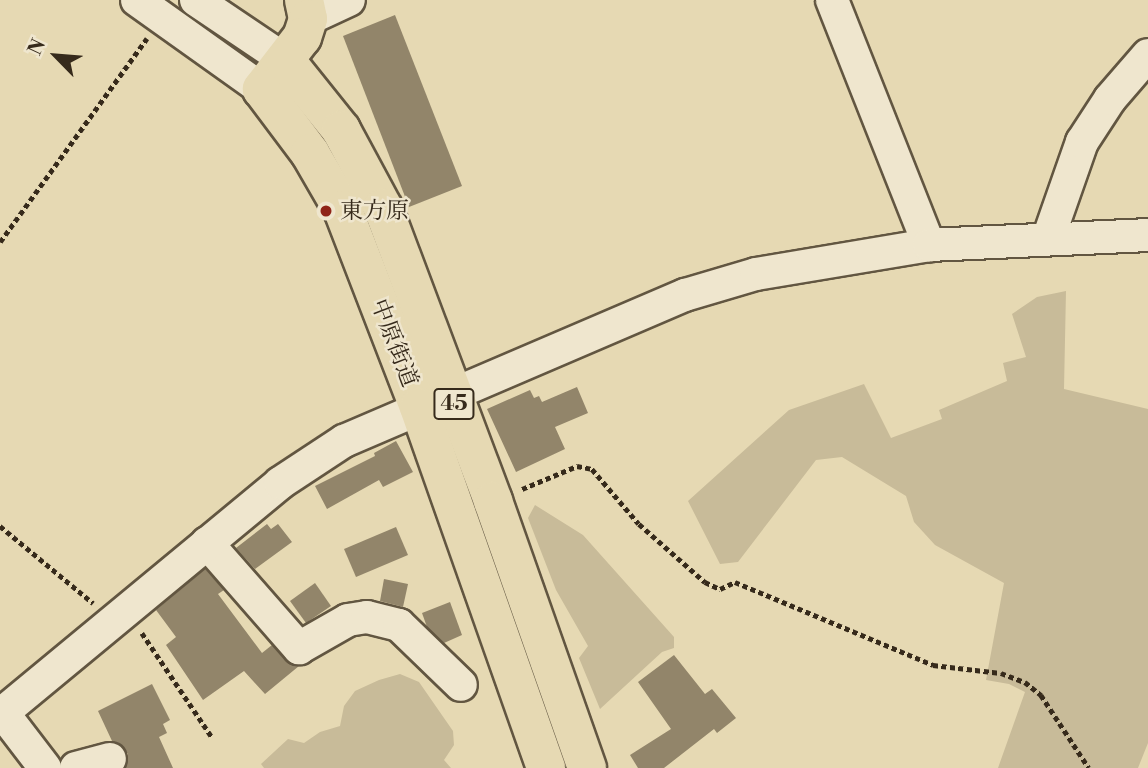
<!DOCTYPE html>
<meta charset="utf-8">
<style>
body{margin:0}
#map{position:relative;width:1148px;height:768px;overflow:hidden;background:#e6d9b3;font-family:"Libre Bodoni","Noto Serif JP",serif}
div>[style]{position:absolute}
.green>*{inset:0;background:#c8bb99}
.building>*{inset:0;background:#92856a}
.path>*{height:4.5px;margin-top:-2.25px;transform-origin:0;background:repeating-linear-gradient(90deg,#362a1b 0 5px,transparent 0 8.5px)}
.roads{filter:drop-shadow(2px 0 #625641) drop-shadow(-2px 0 #625641) drop-shadow(0 2px #625641) drop-shadow(0 -2px #625641)}
.minor>*{height:32px;margin:-16px;padding:0 16px;transform-origin:16px;border-radius:16px;background:#efe6ce}
.major>*{height:38px;margin:-19px;padding:0 19px;transform-origin:19px;border-radius:19px;background:#e6d9b3}
.dots>*{width:19px;height:19px;translate:-50% -50%;box-sizing:border-box;border:4px solid #efe6ce;border-radius:50%}
span{translate:-50% -50%;white-space:nowrap;text-align:center;line-height:1.15;-webkit-text-stroke:5px #efe6ce;paint-order:stroke}
.shield-label span{padding:2px 5px;background:#efe6ce;border:2px solid;border-radius:5px;-webkit-text-stroke-width:0}
.shield-label{font-size:21px;color:#362a1b;font-weight:700}
.poi-label{font-size:23px;color:#362a1b}
.left{translate:0 -50%;text-align:left}
.street-label{font-size:23px;color:#362a1b}
.north{position:absolute;left:21px;top:21px;width:70px;height:70px;-webkit-text-stroke:5px #efe6ce;paint-order:stroke;rotate:295deg;font-size:19px;font-weight:700;line-height:28px;text-align:center;color:#362a1b}
.north::after{content:'';display:block;margin:auto;width:24px;height:32px;background:#362a1b;clip-path:polygon(50% 0,100% 100%,50% 72%,0 100%)}
</style>
<div id="map">
<div class="green">
<div style="clip-path:polygon(1066px 291px,1064px 389px,1148px 409px,1148px 743px,1138px 768px,998px 768px,1025px 692px,1009px 684px,986px 680px,1004px 583px,935px 545px,914px 522px,906px 496px,842px 457px,816px 460px,738px 562px,720px 564px,688px 501px,789px 410px,864px 384px,891px 438px,942px 419px,939px 410px,1007px 381px,1003px 363px,1026px 357px,1012px 314px,1037px 297px)"></div>
<div style="clip-path:polygon(535px 505px,583px 535px,674px 637px,674px 648px,662px 652px,600px 709px,579px 658px,588px 646px,556px 590px,528px 518px)"></div>
<div style="clip-path:polygon(400px 674px,419px 682px,453px 731px,454px 745px,444px 760px,451px 768px,264px 768px,261px 764px,288px 739px,304px 743px,320px 732px,340px 726px,344px 706px,355px 691px,379px 680px)"></div>
</div>
<div class="building">
<div style="clip-path:polygon(395px 15px,462px 186px,409px 207px,343px 36px)"></div>
<div style="clip-path:polygon(577px 387px,588px 413px,555px 427px,565px 449px,516px 472px,487px 409px,530px 390px,534px 398px,539px 396px,542px 402px)"></div>
<div style="clip-path:polygon(396px 441px,413px 472px,383px 487px,379px 480px,327px 509px,315px 486px,375px 456px,374px 453px)"></div>
<div style="clip-path:polygon(267px 524px,271px 529px,278px 524px,292px 542px,255px 569px,236px 548px)"></div>
<div style="clip-path:polygon(396px 527px,408px 555px,356px 577px,344px 549px)"></div>
<div style="clip-path:polygon(205px 569px,224px 590px,218px 594px,262px 653px,272px 645px,286px 661px,299px 666px,265px 694px,244px 671px,203px 700px,166px 645px,176px 637px,156px 610px)"></div>
<div style="clip-path:polygon(384px 579px,408px 584px,403px 607px,380px 601px)"></div>
<div style="clip-path:polygon(315px 583px,331px 606px,306px 623px,290px 601px)"></div>
<div style="clip-path:polygon(450px 602px,462px 635px,444px 643px,427px 627px,422px 613px)"></div>
<div style="clip-path:polygon(674px 655px,705px 694px,712px 689px,736px 718px,717px 733px,714px 729px,664px 768px,638px 768px,630px 755px,671px 729px,638px 682px)"></div>
<div style="clip-path:polygon(152px 684px,170px 720px,163px 724px,167px 733px,159px 737px,173px 768px,125px 768px,128px 754px,122px 746px,112px 741px,98px 711px)"></div>
</div>
<div class="path">
<div style="left:0;top:242px;width:251px;rotate:-54.2deg"></div>
<div style="left:522px;top:489px;width:60px;rotate:-22.7deg"></div>
<div style="left:577px;top:466px;width:15px;rotate:11deg"></div>
<div style="left:592px;top:469px;width:72px;rotate:49.5deg"></div>
<div style="left:639px;top:524px;width:88px;rotate:41.3deg"></div>
<div style="left:705px;top:582px;width:17px;rotate:25deg"></div>
<div style="left:720px;top:589px;width:17px;rotate:-25deg"></div>
<div style="left:735px;top:582px;width:215px;rotate:22.7deg"></div>
<div style="left:933px;top:665px;width:68px;rotate:6.7deg"></div>
<div style="left:1001px;top:673px;width:26px;rotate:21deg"></div>
<div style="left:1025px;top:682px;width:21px;rotate:39deg"></div>
<div style="left:1041px;top:695px;width:87px;rotate:56.7deg"></div>
<div style="left:0;top:526px;width:121px;rotate:39.6deg"></div>
<div style="left:142px;top:633px;width:125px;rotate:56.1deg"></div>
</div>
<div class="roads">
<div class="minor">
<div style="left:137px;top:0;width:153px;rotate:35.5deg"></div>
<div style="left:196px;top:0;width:107px;rotate:34deg"></div>
<div style="left:832px;top:0;width:264px;rotate:68.4deg"></div>
<div style="left:308px;top:19px;width:45px;rotate:-24.9deg"></div>
<div style="left:1048px;top:239px;width:103px;rotate:-70.7deg"></div>
<div style="left:1082px;top:142px;width:51px;rotate:-56.9deg"></div>
<div style="left:1110px;top:99px;width:58px;rotate:-49.2deg"></div>
<div style="left:207px;top:543px;width:140px;rotate:48.8deg"></div>
<div style="left:299px;top:648px;width:56px;rotate:-29.7deg"></div>
<div style="left:348px;top:620px;width:19px;rotate:-9deg"></div>
<div style="left:367px;top:617px;width:33px;rotate:14deg"></div>
<div style="left:399px;top:625px;width:86px;rotate:44.1deg"></div>
<div style="left:3px;top:713px;width:69px;rotate:52.6deg"></div>
<div style="left:0;top:715px;width:364px;rotate:-39.6deg"></div>
<div style="left:280px;top:483px;width:77px;rotate:-33.3deg"></div>
<div style="left:344px;top:441px;width:371px;rotate:-23.2deg"></div>
<div style="left:685px;top:295px;width:74px;rotate:-16.5deg"></div>
<div style="left:756px;top:274px;width:175px;rotate:-9.5deg"></div>
<div style="left:929px;top:245px;width:219px;rotate:-2.6deg"></div>
<div style="left:76px;top:768px;width:35px;rotate:-15deg"></div>
</div>
<div class="major">
<div style="left:304px;top:0;width:19px;rotate:78deg"></div>
<div style="left:308px;top:19px;width:19px;rotate:108deg"></div>
<div style="left:302px;top:37px;width:66px;rotate:127.6deg"></div>
<div style="left:262px;top:89px;width:80px;rotate:53.1deg"></div>
<div style="left:310px;top:153px;width:66px;rotate:59.9deg"></div>
<div style="left:343px;top:210px;width:211px;rotate:68.9deg"></div>
<div style="left:419px;top:407px;width:383px;rotate:70.6deg"></div>
<div style="left:285px;top:60px;width:90px;rotate:51.3deg"></div>
<div style="left:341px;top:130px;width:89px;rotate:61.7deg"></div>
<div style="left:383px;top:208px;width:313px;rotate:69.4deg"></div>
<div style="left:493px;top:501px;width:283px;rotate:70.6deg"></div>
</div>
</div>
<div class="dots">
<div style="left:326px;top:211px;background:#8f2418"></div>
</div>
<div class="shield-label">
<span style="left:454px;top:404px">45</span>
</div>
<div class="poi-label">
<span class="left" style="left:340px;top:211px">東方原</span>
</div>
<div class="street-label">
<span style="left:394px;top:343px;rotate:69deg">中原街道</span>
</div>
<div class="north">N</div>
</div>
